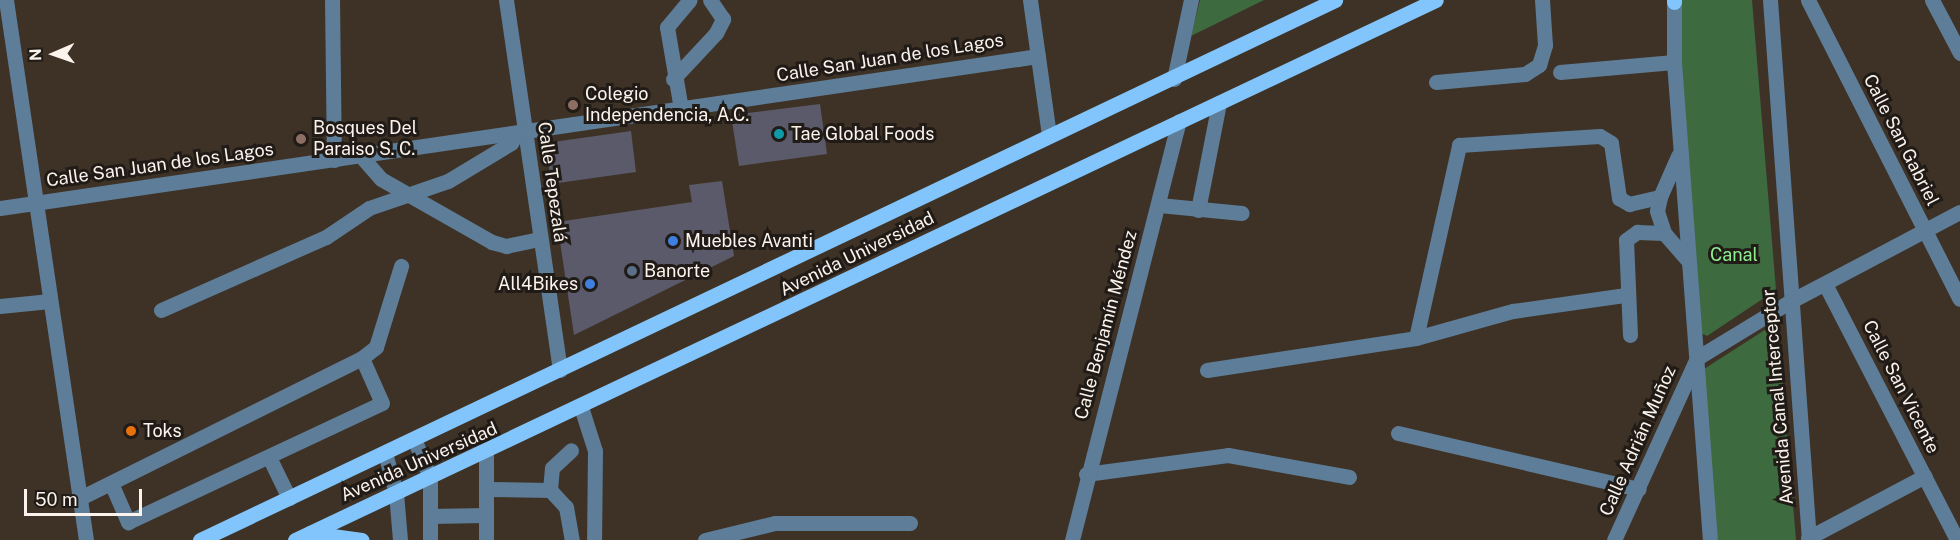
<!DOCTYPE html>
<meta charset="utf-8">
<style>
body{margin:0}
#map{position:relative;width:1960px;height:540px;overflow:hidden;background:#3e3226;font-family:"Public Sans",sans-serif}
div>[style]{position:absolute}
.green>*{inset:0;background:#3d6a3f}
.building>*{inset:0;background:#5a5a6a}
.minor>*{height:15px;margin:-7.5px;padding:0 7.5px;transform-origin:7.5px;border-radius:7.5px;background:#5d7d98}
.major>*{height:15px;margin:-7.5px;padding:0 7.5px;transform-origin:7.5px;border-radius:7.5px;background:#81c5fc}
.dots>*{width:16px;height:16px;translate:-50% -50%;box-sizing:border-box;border:3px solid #201b16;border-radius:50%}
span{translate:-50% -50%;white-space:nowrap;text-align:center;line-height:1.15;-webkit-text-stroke:6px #201b16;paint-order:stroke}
.street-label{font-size:18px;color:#fbf3ec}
.poi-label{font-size:18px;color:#fbf3ec}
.left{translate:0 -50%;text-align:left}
.right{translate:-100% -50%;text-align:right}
.park-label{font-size:18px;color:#8eec91}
.north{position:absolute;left:24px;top:24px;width:60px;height:60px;-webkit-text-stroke:4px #201b16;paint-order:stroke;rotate:268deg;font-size:16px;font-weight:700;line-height:24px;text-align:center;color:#fbf3ec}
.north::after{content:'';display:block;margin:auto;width:21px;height:27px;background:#fbf3ec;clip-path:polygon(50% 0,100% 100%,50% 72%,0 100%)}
.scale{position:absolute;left:24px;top:489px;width:118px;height:27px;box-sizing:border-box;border:3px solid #fbf3ec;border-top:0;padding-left:8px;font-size:18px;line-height:21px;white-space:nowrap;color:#fbf3ec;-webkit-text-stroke:4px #201b16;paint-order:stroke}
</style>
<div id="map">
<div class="green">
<div style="clip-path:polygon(1200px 0,1264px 0,1191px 36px)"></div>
<div style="clip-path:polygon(1676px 0,1752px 0,1776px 290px,1707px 336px,1699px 332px)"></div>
<div style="clip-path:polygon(1771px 326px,1778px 330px,1796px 540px,1717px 540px,1704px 369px)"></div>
</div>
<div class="building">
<div style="clip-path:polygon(820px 104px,827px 154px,739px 166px,731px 115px)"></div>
<div style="clip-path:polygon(631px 131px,636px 172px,551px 184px,546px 143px)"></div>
<div style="clip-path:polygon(722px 181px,734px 256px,574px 335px,557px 222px,692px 202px,689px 185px)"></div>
</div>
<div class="minor">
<div style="left:6px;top:0;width:546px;rotate:81.57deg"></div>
<div style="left:332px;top:0;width:160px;rotate:89.3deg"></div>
<div style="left:506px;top:0;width:374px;rotate:81.7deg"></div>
<div style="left:1030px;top:0;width:137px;rotate:82deg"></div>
<div style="left:1674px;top:0;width:62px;rotate:90deg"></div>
<div style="left:1674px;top:62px;width:479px;rotate:85.7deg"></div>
<div style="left:1770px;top:0;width:541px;rotate:85.87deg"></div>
<div style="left:1808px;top:0;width:335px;rotate:63.1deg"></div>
<div style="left:1932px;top:0;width:60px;rotate:62.2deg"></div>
<div style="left:1560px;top:72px;width:114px;rotate:-5deg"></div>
<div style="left:673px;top:79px;width:63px;rotate:-46.9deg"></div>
<div style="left:716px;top:33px;width:16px;rotate:-63deg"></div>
<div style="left:723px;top:19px;width:23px;rotate:-124deg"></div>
<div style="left:1174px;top:79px;width:81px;rotate:-77.9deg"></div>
<div style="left:1436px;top:82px;width:89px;rotate:-5.1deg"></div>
<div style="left:1525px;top:74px;width:17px;rotate:-33deg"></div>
<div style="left:1539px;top:65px;width:21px;rotate:-73deg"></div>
<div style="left:1545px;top:45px;width:45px;rotate:-93.8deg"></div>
<div style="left:681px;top:109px;width:83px;rotate:-99.7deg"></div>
<div style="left:667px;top:27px;width:35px;rotate:-50deg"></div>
<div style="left:361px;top:156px;width:30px;rotate:49deg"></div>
<div style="left:381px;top:179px;width:128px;rotate:29.6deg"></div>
<div style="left:492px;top:242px;width:15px;rotate:16deg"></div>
<div style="left:506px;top:246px;width:35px;rotate:-12deg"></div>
<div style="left:1660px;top:197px;width:14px;rotate:102deg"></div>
<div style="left:1657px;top:211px;width:23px;rotate:72deg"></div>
<div style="left:1159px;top:205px;width:83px;rotate:5.5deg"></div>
<div style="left:0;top:208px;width:1049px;rotate:-8.33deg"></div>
<div style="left:1198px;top:210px;width:109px;rotate:-78.9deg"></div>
<div style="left:1825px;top:284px;width:288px;rotate:62.7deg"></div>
<div style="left:0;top:306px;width:50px;rotate:-5.7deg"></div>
<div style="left:161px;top:310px;width:180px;rotate:-23.9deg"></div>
<div style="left:326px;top:237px;width:52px;rotate:-34deg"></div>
<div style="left:369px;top:208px;width:83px;rotate:-18.9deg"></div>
<div style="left:448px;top:181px;width:74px;rotate:-31.1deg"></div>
<div style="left:511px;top:143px;width:12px;rotate:-59deg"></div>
<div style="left:1630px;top:335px;width:95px;rotate:-92.4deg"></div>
<div style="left:1626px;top:240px;width:14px;rotate:-36deg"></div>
<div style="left:1637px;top:232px;width:27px;rotate:2deg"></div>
<div style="left:1664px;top:233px;width:37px;rotate:49deg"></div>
<div style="left:1416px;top:338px;width:198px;rotate:-77.4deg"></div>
<div style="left:1459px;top:145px;width:141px;rotate:-3.7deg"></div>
<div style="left:1600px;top:136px;width:13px;rotate:32deg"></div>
<div style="left:1611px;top:143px;width:56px;rotate:81.7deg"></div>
<div style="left:1619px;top:198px;width:12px;rotate:31deg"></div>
<div style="left:1629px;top:204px;width:32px;rotate:-13deg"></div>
<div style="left:1660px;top:197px;width:45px;rotate:-66.3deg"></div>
<div style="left:1207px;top:370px;width:211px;rotate:-8.7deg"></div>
<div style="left:1416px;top:338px;width:101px;rotate:-15.6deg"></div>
<div style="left:1513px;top:311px;width:114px;rotate:-8.1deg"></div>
<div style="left:581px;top:407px;width:46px;rotate:72.3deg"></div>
<div style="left:595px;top:451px;width:89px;rotate:90.6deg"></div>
<div style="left:1398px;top:433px;width:247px;rotate:13.1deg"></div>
<div style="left:414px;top:439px;width:41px;rotate:67.2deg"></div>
<div style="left:430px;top:477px;width:63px;rotate:90deg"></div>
<div style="left:385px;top:453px;width:41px;rotate:74.6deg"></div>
<div style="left:396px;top:493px;width:47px;rotate:85.1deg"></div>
<div style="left:269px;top:457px;width:46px;rotate:64deg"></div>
<div style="left:1086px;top:474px;width:143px;rotate:-7.6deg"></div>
<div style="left:1228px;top:455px;width:123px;rotate:10.3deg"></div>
<div style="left:111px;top:483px;width:43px;rotate:66.4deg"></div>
<div style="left:128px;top:522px;width:280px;rotate:-25.1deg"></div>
<div style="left:382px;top:403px;width:49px;rotate:-114deg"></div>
<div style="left:487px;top:489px;width:63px;rotate:0.9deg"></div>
<div style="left:550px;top:490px;width:23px;rotate:47deg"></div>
<div style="left:566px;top:507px;width:34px;rotate:80deg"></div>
<div style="left:550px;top:490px;width:22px;rotate:-85deg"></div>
<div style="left:552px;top:468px;width:26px;rotate:-43deg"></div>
<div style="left:78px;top:499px;width:317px;rotate:-26.4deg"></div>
<div style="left:362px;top:358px;width:18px;rotate:-38deg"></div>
<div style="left:376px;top:347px;width:85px;rotate:-72.8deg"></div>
<div style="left:430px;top:516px;width:56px;rotate:-1deg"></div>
<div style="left:1808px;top:538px;width:132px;rotate:-27.9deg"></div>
<div style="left:486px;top:540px;width:86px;rotate:-90deg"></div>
<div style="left:705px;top:540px;width:72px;rotate:-13.7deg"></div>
<div style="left:775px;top:523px;width:135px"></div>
<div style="left:1072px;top:540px;width:432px;rotate:-75.7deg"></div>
<div style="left:1614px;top:540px;width:200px;rotate:-65.5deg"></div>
<div style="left:1697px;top:358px;width:108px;rotate:-31.3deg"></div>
<div style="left:1789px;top:302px;width:193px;rotate:-27.8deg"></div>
</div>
<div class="major">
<div style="left:1674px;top:0;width:2px;rotate:90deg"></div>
<div style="left:310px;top:533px;width:52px;rotate:7.7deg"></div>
<div style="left:200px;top:540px;width:1257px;rotate:-25.44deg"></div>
<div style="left:295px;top:540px;width:1262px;rotate:-25.33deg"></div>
</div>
<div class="dots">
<div style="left:573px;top:105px;background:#8d6e63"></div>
<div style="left:779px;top:134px;background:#0f9aa8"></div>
<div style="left:301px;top:139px;background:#8d6e63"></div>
<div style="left:673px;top:241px;background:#3f7fe0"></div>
<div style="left:632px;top:271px;background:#5c6f8a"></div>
<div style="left:590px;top:284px;background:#3f7fe0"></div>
<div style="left:131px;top:431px;background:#e8710a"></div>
</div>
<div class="street-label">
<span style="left:890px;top:58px;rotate:-9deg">Calle San Juan de los Lagos</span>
<span style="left:1901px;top:140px;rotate:63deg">Calle San Gabriel</span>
<span style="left:160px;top:165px;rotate:-8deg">Calle San Juan de los Lagos</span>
<span style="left:552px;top:182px;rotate:82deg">Calle Tepezalá</span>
<span style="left:857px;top:254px;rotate:-26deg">Avenida Universidad</span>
<span style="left:1106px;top:325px;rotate:-75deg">Calle Benjamín Méndez</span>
<span style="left:1901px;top:387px;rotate:63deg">Calle San Vicente</span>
<span style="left:1778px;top:397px;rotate:-95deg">Avenida Canal Interceptor</span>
<span style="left:1638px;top:441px;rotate:-66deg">Calle Adrián Muñoz</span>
<span style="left:419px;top:462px;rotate:-24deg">Avenida Universidad</span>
</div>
<div class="poi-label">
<span class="left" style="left:585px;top:105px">Colegio<br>Independencia, A.C.</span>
<span class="left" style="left:313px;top:139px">Bosques Del<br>Paraiso S. C.</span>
<span class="left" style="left:791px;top:134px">Tae Global Foods</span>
<span class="left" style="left:685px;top:241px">Muebles Avanti</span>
<span class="left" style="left:644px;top:271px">Banorte</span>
<span class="right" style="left:578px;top:284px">All4Bikes</span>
<span class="left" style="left:143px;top:431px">Toks</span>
</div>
<div class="park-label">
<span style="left:1734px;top:255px">Canal</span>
</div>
<div class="north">N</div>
<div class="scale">50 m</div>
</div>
